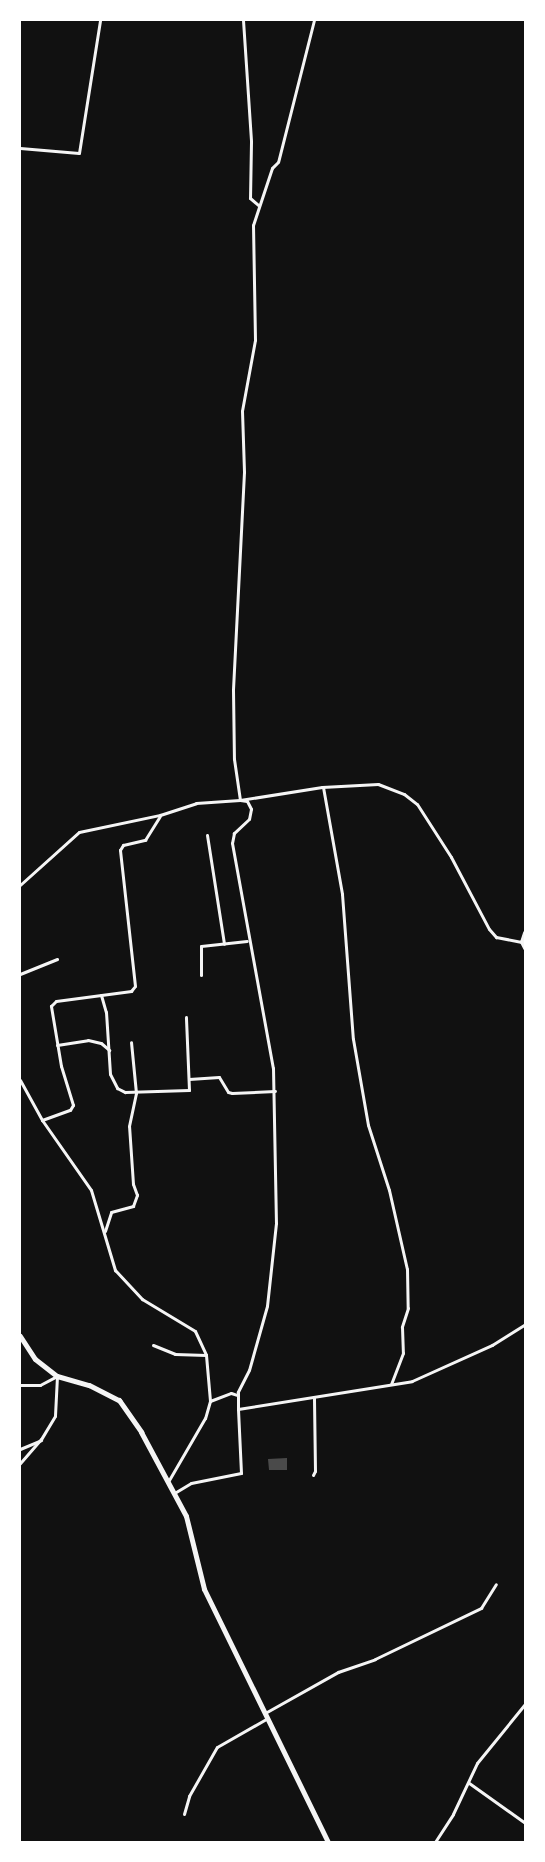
<!DOCTYPE html>
<style>
body{margin:0}
#map{position:relative;width:545px;height:1862px;overflow:hidden;background:#111;font-family:Inter,sans-serif}
div>[style]{position:absolute}
.building>*{inset:0;background:#4a4a4a}
.minor>*{height:3px;margin:-1.5px;padding:0 1.5px;transform-origin:1.5px;border-radius:1.5px;background:#f5f5f5}
.tertiary>*{height:4px;margin:-2px;padding:0 2px;transform-origin:2px;border-radius:2px;background:#f5f5f5}
.primary>*{height:5px;margin:-2.5px;padding:0 2.5px;transform-origin:2.5px;border-radius:2.5px;background:#f5f5f5}
span{translate:-50% -50%;white-space:nowrap;text-align:center;line-height:1.15;-webkit-text-stroke:4px #fff;paint-order:stroke}
.frame{position:absolute;inset:0;border:21px solid #fff;pointer-events:none}
</style>
<div id="map">
<div class="building">
<div style="clip-path:polygon(287px 1458px,287px 1470px,269px 1470px,268px 1459px)"></div>
</div>
<div class="minor">
<div style="left:243px;top:20px;width:122px;rotate:86.2deg"></div>
<div style="left:251px;top:142px;width:56px;rotate:91deg"></div>
<div style="left:250px;top:198px;width:11px;rotate:41deg"></div>
<div style="left:314px;top:20px;width:146px;rotate:104.2deg"></div>
<div style="left:278px;top:162px;width:8px;rotate:135deg"></div>
<div style="left:272px;top:168px;width:60px;rotate:108.4deg"></div>
<div style="left:253px;top:225px;width:115px;rotate:89deg"></div>
<div style="left:255px;top:340px;width:72px;rotate:100.4deg"></div>
<div style="left:242px;top:411px;width:61px;rotate:88.1deg"></div>
<div style="left:244px;top:472px;width:218px;rotate:92.9deg"></div>
<div style="left:233px;top:690px;width:69px;rotate:89.2deg"></div>
<div style="left:234px;top:759px;width:41px;rotate:81.7deg"></div>
<div style="left:240px;top:800px;width:83px;rotate:-9deg"></div>
<div style="left:322px;top:787px;width:56px;rotate:-3.1deg"></div>
<div style="left:378px;top:784px;width:28px;rotate:21deg"></div>
<div style="left:404px;top:794px;width:16px;rotate:38deg"></div>
<div style="left:417px;top:804px;width:63px;rotate:57.3deg"></div>
<div style="left:451px;top:857px;width:81px;rotate:62.2deg"></div>
<div style="left:489px;top:929px;width:11px;rotate:49deg"></div>
<div style="left:496px;top:937px;width:26px;rotate:11deg"></div>
<div style="left:20px;top:148px;width:59px;rotate:4.8deg"></div>
<div style="left:79px;top:153px;width:135px;rotate:-81deg"></div>
<div style="left:323px;top:787px;width:109px;rotate:79.9deg"></div>
<div style="left:342px;top:894px;width:145px;rotate:85.7deg"></div>
<div style="left:353px;top:1039px;width:87px;rotate:80.1deg"></div>
<div style="left:368px;top:1125px;width:68px;rotate:72.1deg"></div>
<div style="left:389px;top:1190px;width:81px;rotate:77.2deg"></div>
<div style="left:407px;top:1269px;width:39px;rotate:89deg"></div>
<div style="left:408px;top:1308px;width:20px;rotate:108deg"></div>
<div style="left:402px;top:1327px;width:26px;rotate:88deg"></div>
<div style="left:403px;top:1353px;width:33px;rotate:111deg"></div>
<div style="left:207px;top:835px;width:110px;rotate:81.1deg"></div>
<div style="left:20px;top:885px;width:79px;rotate:-41.9deg"></div>
<div style="left:79px;top:832px;width:83px;rotate:-11.9deg"></div>
<div style="left:160px;top:815px;width:38px;rotate:-18deg"></div>
<div style="left:196px;top:803px;width:44px;rotate:-3.9deg"></div>
<div style="left:240px;top:800px;width:7px;rotate:8deg"></div>
<div style="left:247px;top:801px;width:9px;rotate:63deg"></div>
<div style="left:251px;top:809px;width:10px;rotate:101deg"></div>
<div style="left:249px;top:819px;width:21px;rotate:137deg"></div>
<div style="left:234px;top:833px;width:10px;rotate:101deg"></div>
<div style="left:232px;top:843px;width:229px;rotate:79.7deg"></div>
<div style="left:273px;top:1068px;width:155px;rotate:88.9deg"></div>
<div style="left:276px;top:1223px;width:83px;rotate:96.2deg"></div>
<div style="left:267px;top:1306px;width:66px;rotate:105.7deg"></div>
<div style="left:249px;top:1370px;width:25px;rotate:117deg"></div>
<div style="left:238px;top:1392px;width:17px;rotate:90deg"></div>
<div style="left:20px;top:974px;width:40px;rotate:-22deg"></div>
<div style="left:201px;top:975px;width:29px;rotate:-90deg"></div>
<div style="left:201px;top:946px;width:46px;rotate:-6.2deg"></div>
<div style="left:101px;top:995px;width:18px;rotate:74deg"></div>
<div style="left:106px;top:1012px;width:62px;rotate:86.3deg"></div>
<div style="left:110px;top:1074px;width:16px;rotate:63deg"></div>
<div style="left:117px;top:1088px;width:9px;rotate:27deg"></div>
<div style="left:125px;top:1092px;width:64px;rotate:-1.8deg"></div>
<div style="left:189px;top:1090px;width:73px;rotate:-92.4deg"></div>
<div style="left:57px;top:1045px;width:31px;rotate:-9deg"></div>
<div style="left:88px;top:1040px;width:13px;rotate:13deg"></div>
<div style="left:101px;top:1043px;width:11px;rotate:41deg"></div>
<div style="left:189px;top:1079px;width:30px;rotate:-4deg"></div>
<div style="left:219px;top:1077px;width:17px;rotate:59deg"></div>
<div style="left:228px;top:1092px;width:4px;rotate:14deg"></div>
<div style="left:232px;top:1093px;width:43px;rotate:-2.7deg"></div>
<div style="left:20px;top:1080px;width:46px;rotate:61.2deg"></div>
<div style="left:42px;top:1120px;width:85px;rotate:55deg"></div>
<div style="left:91px;top:1190px;width:84px;rotate:73.3deg"></div>
<div style="left:115px;top:1270px;width:40px;rotate:47deg"></div>
<div style="left:142px;top:1299px;width:62px;rotate:31.1deg"></div>
<div style="left:195px;top:1331px;width:26px;rotate:65deg"></div>
<div style="left:206px;top:1355px;width:46px;rotate:85deg"></div>
<div style="left:210px;top:1401px;width:18px;rotate:106deg"></div>
<div style="left:205px;top:1418px;width:72px;rotate:120.1deg"></div>
<div style="left:42px;top:1120px;width:30px;rotate:-20deg"></div>
<div style="left:70px;top:1110px;width:6px;rotate:-59deg"></div>
<div style="left:73px;top:1105px;width:41px;rotate:-107.1deg"></div>
<div style="left:61px;top:1066px;width:61px;rotate:-99.5deg"></div>
<div style="left:51px;top:1006px;width:7px;rotate:-45deg"></div>
<div style="left:56px;top:1001px;width:76px;rotate:-7.6deg"></div>
<div style="left:131px;top:991px;width:6px;rotate:-51deg"></div>
<div style="left:135px;top:986px;width:137px;rotate:-96.3deg"></div>
<div style="left:120px;top:850px;width:6px;rotate:-59deg"></div>
<div style="left:123px;top:845px;width:23px;rotate:-13deg"></div>
<div style="left:145px;top:840px;width:28px;rotate:-58deg"></div>
<div style="left:105px;top:1231px;width:20px;rotate:-72deg"></div>
<div style="left:111px;top:1212px;width:23px;rotate:-15deg"></div>
<div style="left:133px;top:1206px;width:12px;rotate:-70deg"></div>
<div style="left:137px;top:1195px;width:12px;rotate:-110deg"></div>
<div style="left:133px;top:1184px;width:58px;rotate:-93.9deg"></div>
<div style="left:129px;top:1126px;width:34px;rotate:-78deg"></div>
<div style="left:136px;top:1093px;width:51px;rotate:-95.6deg"></div>
<div style="left:153px;top:1345px;width:24px;rotate:22deg"></div>
<div style="left:175px;top:1354px;width:31px;rotate:2deg"></div>
<div style="left:20px;top:1385px;width:20px"></div>
<div style="left:40px;top:1385px;width:19px;rotate:-28deg"></div>
<div style="left:57px;top:1376px;width:40px;rotate:92.9deg"></div>
<div style="left:55px;top:1416px;width:27px;rotate:121deg"></div>
<div style="left:41px;top:1439px;width:32px;rotate:131deg"></div>
<div style="left:210px;top:1401px;width:22px;rotate:-21deg"></div>
<div style="left:231px;top:1393px;width:6px;rotate:18deg"></div>
<div style="left:238px;top:1409px;width:176px;rotate:-9.1deg"></div>
<div style="left:412px;top:1381px;width:88px;rotate:-24.2deg"></div>
<div style="left:492px;top:1345px;width:39px;rotate:-32deg"></div>
<div style="left:20px;top:1449px;width:23px;rotate:-23deg"></div>
<div style="left:313px;top:1475px;width:4px;rotate:-63deg"></div>
<div style="left:315px;top:1471px;width:74px;rotate:-90.8deg"></div>
<div style="left:176px;top:1492px;width:17px;rotate:-31deg"></div>
<div style="left:191px;top:1483px;width:51px;rotate:-11.3deg"></div>
<div style="left:241px;top:1473px;width:64px;rotate:-92.7deg"></div>
<div style="left:265px;top:1713px;width:84px;rotate:-29.3deg"></div>
<div style="left:338px;top:1672px;width:39px;rotate:-19deg"></div>
<div style="left:375px;top:1659px;width:118px;rotate:-25.7deg"></div>
<div style="left:481px;top:1608px;width:28px;rotate:-58deg"></div>
<div style="left:469px;top:1783px;width:69px;rotate:35.5deg"></div>
<div style="left:184px;top:1814px;width:19px;rotate:-74deg"></div>
<div style="left:189px;top:1796px;width:56px;rotate:-60.3deg"></div>
<div style="left:217px;top:1747px;width:56px;rotate:-29.7deg"></div>
<div style="left:435px;top:1842px;width:33px;rotate:-57deg"></div>
<div style="left:453px;top:1814px;width:56px;rotate:-64.8deg"></div>
<div style="left:477px;top:1763px;width:76px;rotate:-50.9deg"></div>
</div>
<div class="tertiary">
<div style="left:525px;top:933px;width:9px;rotate:108deg"></div>
<div style="left:522px;top:942px;width:7px;rotate:63deg"></div>
</div>
<div class="primary">
<div style="left:20px;top:1336px;width:27px;rotate:57deg"></div>
<div style="left:35px;top:1359px;width:28px;rotate:38deg"></div>
<div style="left:57px;top:1376px;width:33px;rotate:16deg"></div>
<div style="left:89px;top:1385px;width:34px;rotate:27deg"></div>
<div style="left:119px;top:1400px;width:39px;rotate:55deg"></div>
<div style="left:141px;top:1432px;width:95px;rotate:61.8deg"></div>
<div style="left:186px;top:1516px;width:75px;rotate:76.1deg"></div>
<div style="left:204px;top:1589px;width:282px;rotate:63.9deg"></div>
</div>
<div class="frame"></div>
</div>
